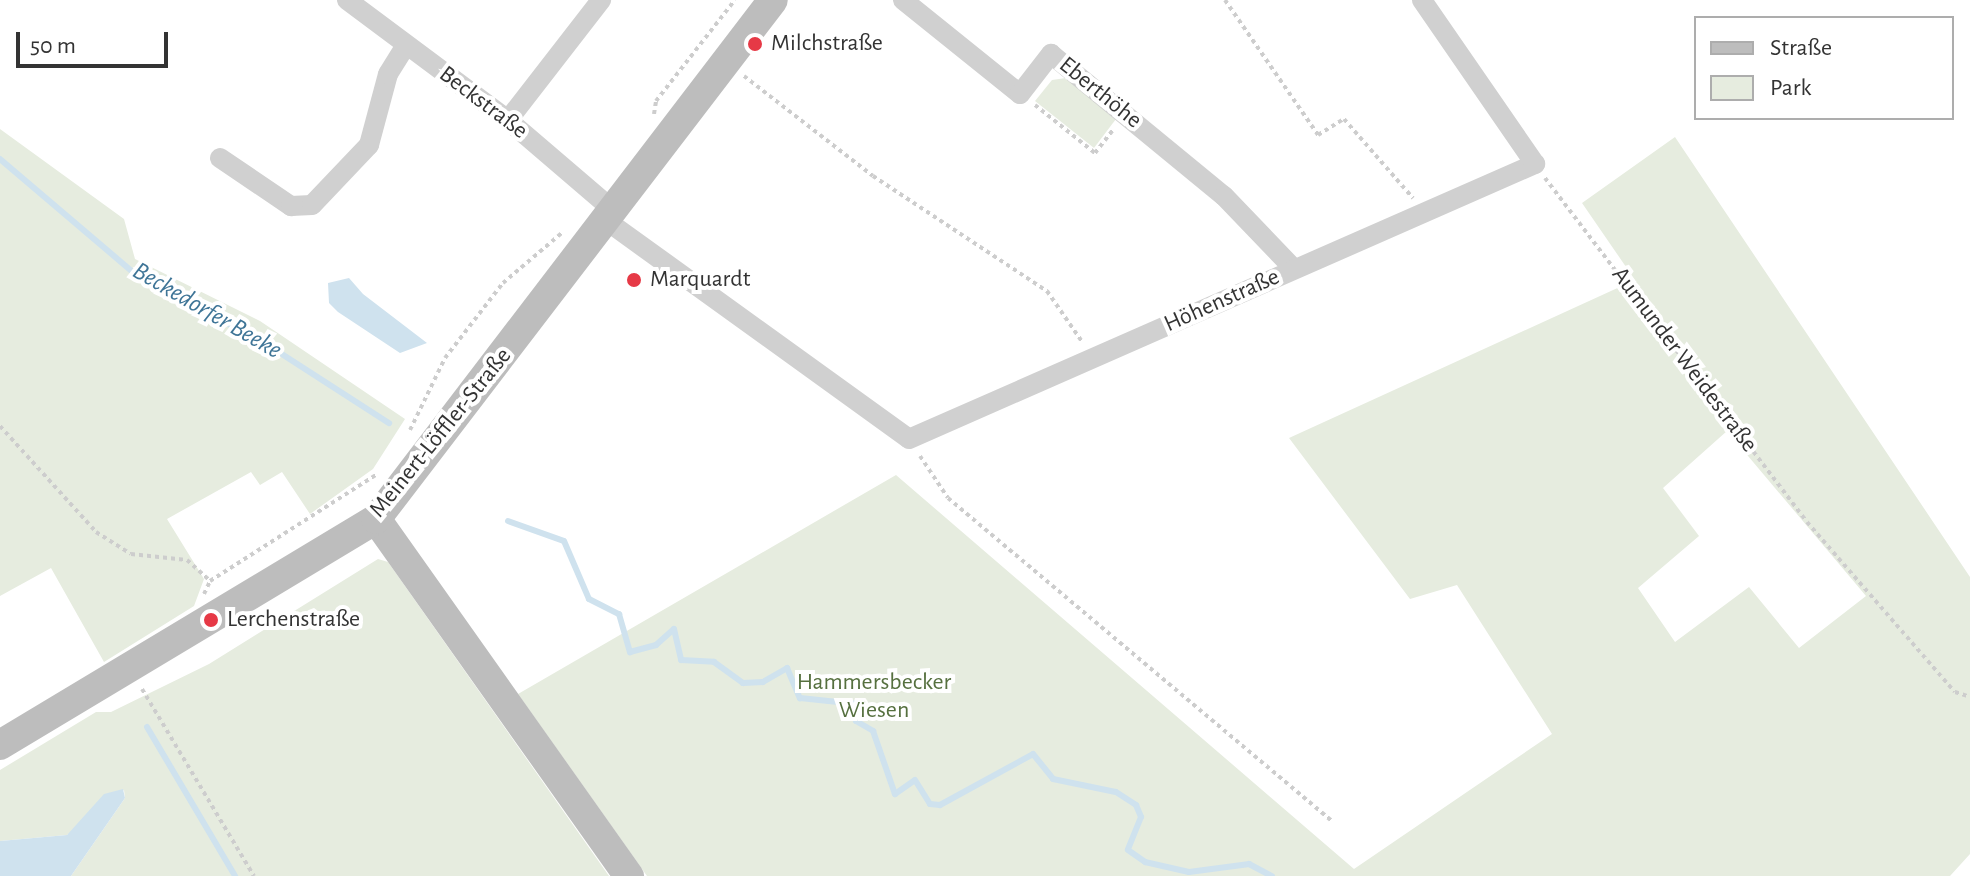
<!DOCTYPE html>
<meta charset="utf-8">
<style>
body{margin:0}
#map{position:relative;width:1970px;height:876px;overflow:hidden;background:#fff;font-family:"Alegreya Sans",sans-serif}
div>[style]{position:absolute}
.green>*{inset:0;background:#e6ecdf}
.water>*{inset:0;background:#cfe2ee}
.stream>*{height:6px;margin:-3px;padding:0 3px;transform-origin:3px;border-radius:3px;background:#cfe2ee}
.path>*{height:4px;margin-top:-2px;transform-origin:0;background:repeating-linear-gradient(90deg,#cdcdcd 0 4px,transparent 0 8px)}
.street>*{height:20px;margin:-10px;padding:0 10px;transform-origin:10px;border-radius:10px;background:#d0d0d0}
.secondary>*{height:30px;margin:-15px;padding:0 15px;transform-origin:15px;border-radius:15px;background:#bdbdbd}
.dots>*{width:22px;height:22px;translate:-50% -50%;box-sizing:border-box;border:4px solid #fff;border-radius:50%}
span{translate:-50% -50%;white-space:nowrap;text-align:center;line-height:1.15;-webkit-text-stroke:8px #fff;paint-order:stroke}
.poi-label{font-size:24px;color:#333}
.left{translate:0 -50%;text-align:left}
.street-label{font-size:24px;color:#333}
.park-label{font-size:24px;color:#56703f}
.water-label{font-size:26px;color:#3f7597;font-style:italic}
.legend{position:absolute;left:1694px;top:16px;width:260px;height:104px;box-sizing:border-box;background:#fff;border:2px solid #adadad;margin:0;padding:10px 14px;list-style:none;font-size:24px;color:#333}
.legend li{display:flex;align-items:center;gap:16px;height:40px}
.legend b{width:40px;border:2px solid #adadad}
.scale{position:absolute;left:16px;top:32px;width:152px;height:36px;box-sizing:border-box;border:4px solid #333;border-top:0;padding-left:10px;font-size:24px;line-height:28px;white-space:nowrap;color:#333;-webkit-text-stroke:6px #fff;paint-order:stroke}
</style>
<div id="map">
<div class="green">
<div style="clip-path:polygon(1066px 78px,1116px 119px,1094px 148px,1035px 101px,1052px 80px)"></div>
<div style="clip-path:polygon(0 129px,124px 219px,135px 259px,260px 321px,405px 419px,373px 469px,310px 514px,282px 472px,260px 485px,251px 472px,167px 519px,204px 579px,194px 606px,104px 662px,51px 568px,0 596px)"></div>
<div style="clip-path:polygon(evenodd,1675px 137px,1970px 577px,1970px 854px,1950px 876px,647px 876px,518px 694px,896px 475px,1354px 869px,1552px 734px,1457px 585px,1410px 599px,1289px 438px,1635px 280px,1582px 203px,1675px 137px,1727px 431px,1866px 596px,1799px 648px,1749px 587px,1675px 642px,1638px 588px,1699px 536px,1663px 488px,1727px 431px)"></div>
<div style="clip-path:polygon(378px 559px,388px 562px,609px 876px,71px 876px,125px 798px,124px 790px,67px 835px,0 841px,0 770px,96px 712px,111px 712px,209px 664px)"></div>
</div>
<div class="water">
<div style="clip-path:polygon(349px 278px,363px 294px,427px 343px,400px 353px,338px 312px,329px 303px,328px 283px)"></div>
<div style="clip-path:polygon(123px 789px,125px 798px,71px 876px,0 876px,0 841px,67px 835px,104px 794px)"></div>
</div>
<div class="stream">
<div style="left:0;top:159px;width:175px;rotate:40.4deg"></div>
<div style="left:133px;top:272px;width:161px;rotate:28.6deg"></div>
<div style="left:274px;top:349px;width:137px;rotate:32.8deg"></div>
<div style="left:508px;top:521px;width:59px;rotate:19.7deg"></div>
<div style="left:564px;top:541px;width:63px;rotate:66.7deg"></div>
<div style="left:589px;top:599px;width:34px;rotate:27deg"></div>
<div style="left:619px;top:614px;width:40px;rotate:74deg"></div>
<div style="left:630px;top:652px;width:27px;rotate:-15deg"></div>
<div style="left:656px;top:645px;width:24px;rotate:-42deg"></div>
<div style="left:674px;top:629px;width:32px;rotate:77deg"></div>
<div style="left:681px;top:660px;width:33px;rotate:3deg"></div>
<div style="left:714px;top:662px;width:36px;rotate:36deg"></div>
<div style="left:743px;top:683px;width:20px;rotate:-3deg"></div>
<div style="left:763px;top:682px;width:28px;rotate:-30deg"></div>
<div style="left:787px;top:668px;width:33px;rotate:67deg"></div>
<div style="left:800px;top:698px;width:57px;rotate:6deg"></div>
<div style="left:857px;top:704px;width:17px;rotate:93deg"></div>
<div style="left:856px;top:721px;width:20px;rotate:30deg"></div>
<div style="left:873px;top:731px;width:67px;rotate:70.8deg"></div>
<div style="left:895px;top:794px;width:24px;rotate:-35deg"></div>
<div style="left:915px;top:780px;width:28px;rotate:58deg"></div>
<div style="left:930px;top:804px;width:10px;rotate:6deg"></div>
<div style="left:940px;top:805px;width:106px;rotate:-28.7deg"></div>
<div style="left:1033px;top:754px;width:32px;rotate:51deg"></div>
<div style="left:1053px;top:779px;width:64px;rotate:11.7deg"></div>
<div style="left:1116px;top:792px;width:24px;rotate:33deg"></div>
<div style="left:1136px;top:805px;width:13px;rotate:67deg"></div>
<div style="left:1141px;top:817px;width:35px;rotate:112deg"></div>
<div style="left:1128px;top:850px;width:21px;rotate:35deg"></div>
<div style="left:1145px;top:862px;width:45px;rotate:12.8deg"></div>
<div style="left:1189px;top:872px;width:61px;rotate:-7.6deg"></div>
<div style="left:1249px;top:864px;width:26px;rotate:28deg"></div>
<div style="left:147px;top:727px;width:173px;rotate:59.4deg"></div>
</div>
<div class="path">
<div style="left:1225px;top:0;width:164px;rotate:55.4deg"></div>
<div style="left:1318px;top:135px;width:31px;rotate:-32deg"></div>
<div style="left:1344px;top:119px;width:105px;rotate:48.9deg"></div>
<div style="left:744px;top:76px;width:163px;rotate:37.8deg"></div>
<div style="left:873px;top:176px;width:209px;rotate:33.5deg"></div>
<div style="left:1047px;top:291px;width:63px;rotate:55.3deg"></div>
<div style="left:1035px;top:105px;width:77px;rotate:38.7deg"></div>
<div style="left:1095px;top:153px;width:31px;rotate:-52deg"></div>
<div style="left:654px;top:114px;width:13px;rotate:-81deg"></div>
<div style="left:656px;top:101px;width:128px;rotate:-52deg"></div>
<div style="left:1545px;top:178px;width:432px;rotate:52.7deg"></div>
<div style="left:1807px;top:522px;width:225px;rotate:49deg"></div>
<div style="left:1955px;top:692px;width:16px;rotate:18deg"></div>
<div style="left:0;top:426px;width:143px;rotate:47.8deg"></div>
<div style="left:96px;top:532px;width:41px;rotate:32.2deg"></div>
<div style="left:131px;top:554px;width:56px;rotate:6.1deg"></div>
<div style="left:187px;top:560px;width:31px;rotate:42deg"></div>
<div style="left:410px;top:430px;width:80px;rotate:-64.1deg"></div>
<div style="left:445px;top:358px;width:95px;rotate:-52.3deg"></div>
<div style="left:503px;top:283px;width:79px;rotate:-40.4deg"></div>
<div style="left:920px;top:456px;width:50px;rotate:56.3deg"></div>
<div style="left:948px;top:498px;width:503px;rotate:40.08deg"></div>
<div style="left:204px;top:594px;width:14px;rotate:-65deg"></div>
<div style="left:210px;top:581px;width:197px;rotate:-32.6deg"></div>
<div style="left:142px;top:689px;width:218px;rotate:59.1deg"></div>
</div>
<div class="street">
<div style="left:347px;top:0;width:201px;rotate:36.7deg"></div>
<div style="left:508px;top:120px;width:140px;rotate:40.6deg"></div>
<div style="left:903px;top:0;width:150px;rotate:38.8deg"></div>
<div style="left:1020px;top:94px;width:51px;rotate:-52.2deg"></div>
<div style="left:1051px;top:54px;width:224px;rotate:39.4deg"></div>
<div style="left:1224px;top:196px;width:101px;rotate:46.2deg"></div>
<div style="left:508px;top:120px;width:152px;rotate:-52.2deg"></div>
<div style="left:220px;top:158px;width:86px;rotate:34.1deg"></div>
<div style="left:291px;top:206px;width:21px;rotate:-3deg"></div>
<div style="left:312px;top:205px;width:83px;rotate:-46.5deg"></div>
<div style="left:369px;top:145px;width:73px;rotate:-75deg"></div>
<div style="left:388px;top:74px;width:34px;rotate:-58deg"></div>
<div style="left:607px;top:221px;width:372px;rotate:35.8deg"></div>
<div style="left:909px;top:439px;width:684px;rotate:-23.72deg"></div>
<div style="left:1535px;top:164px;width:199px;rotate:-124.6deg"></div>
</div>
<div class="secondary">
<div style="left:376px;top:519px;width:438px;rotate:54.7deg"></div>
<div style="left:0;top:745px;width:439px;rotate:-31deg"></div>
<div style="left:376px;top:519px;width:653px;rotate:-52.59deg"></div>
</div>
<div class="dots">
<div style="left:755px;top:44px;background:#e63946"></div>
<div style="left:634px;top:280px;background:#e63946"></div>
<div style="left:211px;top:620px;background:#e63946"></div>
</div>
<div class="poi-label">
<span class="left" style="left:771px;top:44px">Milchstraße</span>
<span class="left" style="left:650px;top:280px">Marquardt</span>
<span class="left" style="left:227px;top:620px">Lerchenstraße</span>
</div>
<div class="street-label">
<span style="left:1100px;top:93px;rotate:39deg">Eberthöhe</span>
<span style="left:483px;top:103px;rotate:37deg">Beckstraße</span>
<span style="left:1222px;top:301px;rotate:-24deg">Höhenstraße</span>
<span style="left:1684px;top:360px;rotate:53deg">Aumunder Weidestraße</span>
<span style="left:441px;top:433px;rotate:-51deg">Meinert-Löffler-Straße</span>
</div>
<div class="park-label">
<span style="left:874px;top:697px">Hammersbecker<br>Wiesen</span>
</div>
<div class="water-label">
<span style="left:207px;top:311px;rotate:30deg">Beckedorfer Beeke</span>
</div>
<ul class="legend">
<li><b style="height:10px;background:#bdbdbd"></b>Straße</li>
<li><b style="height:22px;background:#e6ecdf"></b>Park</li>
</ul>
<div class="scale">50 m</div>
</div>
